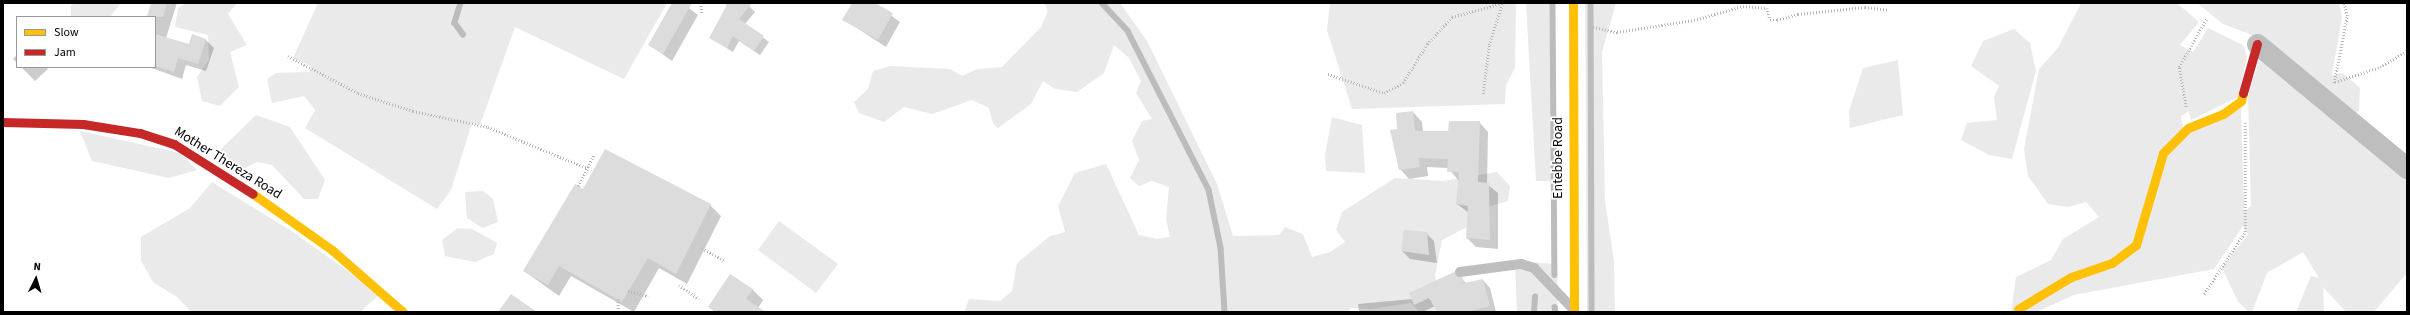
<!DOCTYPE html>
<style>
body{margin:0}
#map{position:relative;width:2410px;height:315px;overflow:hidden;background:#fff;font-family:"Source Sans 3",sans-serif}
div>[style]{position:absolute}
.green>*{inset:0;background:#eaeaea}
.shadow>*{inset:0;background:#0003}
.stream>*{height:5.5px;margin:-2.75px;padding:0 2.75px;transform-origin:2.75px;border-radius:2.75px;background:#bcbcbc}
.building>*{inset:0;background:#dcdcdc}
.path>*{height:2.5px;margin-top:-1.25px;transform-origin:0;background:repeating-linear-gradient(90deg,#b8b8b8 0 1px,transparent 0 3px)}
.lane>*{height:10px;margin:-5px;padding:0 5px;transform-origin:5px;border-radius:5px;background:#bebebe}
.street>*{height:21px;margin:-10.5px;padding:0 10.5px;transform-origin:10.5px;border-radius:10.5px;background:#bebebe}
.slow>*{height:9px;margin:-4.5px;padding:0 4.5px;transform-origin:4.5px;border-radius:4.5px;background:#ffc107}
.jam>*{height:9px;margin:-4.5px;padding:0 4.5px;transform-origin:4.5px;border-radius:4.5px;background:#c62828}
span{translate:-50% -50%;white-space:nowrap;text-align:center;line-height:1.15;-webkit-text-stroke:3.5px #fff;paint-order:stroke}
.street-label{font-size:14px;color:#000}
.frame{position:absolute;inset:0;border:4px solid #000;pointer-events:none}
.legend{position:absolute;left:16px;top:16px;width:140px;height:52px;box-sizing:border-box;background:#fff;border:1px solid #999;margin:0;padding:5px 7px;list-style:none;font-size:12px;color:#000}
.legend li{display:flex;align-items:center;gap:8px;height:20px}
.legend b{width:20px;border:1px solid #999}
.north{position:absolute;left:16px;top:259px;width:40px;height:40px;-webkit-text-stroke:3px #fff;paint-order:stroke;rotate:5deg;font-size:11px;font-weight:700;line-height:16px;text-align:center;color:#000}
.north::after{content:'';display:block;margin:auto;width:14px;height:18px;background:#000;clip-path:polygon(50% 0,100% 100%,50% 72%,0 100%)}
</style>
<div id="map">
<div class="green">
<div style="clip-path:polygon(77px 3px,121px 3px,110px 17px,71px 17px,71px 5px)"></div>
<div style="clip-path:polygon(186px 3px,237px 3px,228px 14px,247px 45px,230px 52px,239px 87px,220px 106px,202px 101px,197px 77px,209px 60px,208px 35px,175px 27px,178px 8px)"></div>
<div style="clip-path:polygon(318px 3px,667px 3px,624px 79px,515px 27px,480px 125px,472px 123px,451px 190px,437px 209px,305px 128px,315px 110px,304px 96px,272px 103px,267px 79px,276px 73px,309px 72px,311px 66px,293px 58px)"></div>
<div style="clip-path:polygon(1044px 3px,1120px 3px,1147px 41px,1217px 184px,1233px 236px,1279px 235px,1285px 227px,1303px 234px,1312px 257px,1330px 252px,1345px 242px,1336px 230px,1342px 212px,1395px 178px,1443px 181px,1497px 172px,1510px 186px,1508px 201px,1487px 207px,1481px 220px,1442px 240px,1435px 276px,1438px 295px,1435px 312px,1419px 312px,1411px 303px,1371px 309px,1350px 308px,1349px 312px,964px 312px,969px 299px,1000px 301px,1012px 291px,1017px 263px,1050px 236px,1065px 232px,1058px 206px,1075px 173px,1106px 164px,1139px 235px,1157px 239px,1170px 237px,1166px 219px,1169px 187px,1152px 181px,1139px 186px,1130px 178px,1139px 160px,1132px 141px,1142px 121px,1152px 119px,1136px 93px,1141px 81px,1129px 58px,1114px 45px,1104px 73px,1077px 92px,1055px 89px,1043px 81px,1031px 104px,998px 128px,993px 123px,989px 108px,972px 100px,932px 114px,904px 107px,884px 122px,859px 113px,854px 102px,868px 89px,873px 71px,890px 66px,950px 69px,962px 76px,977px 69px,1002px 67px,1041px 27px,1048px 11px)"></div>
<div style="clip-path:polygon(1330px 3px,1516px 3px,1515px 68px,1506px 85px,1505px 104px,1352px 109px,1327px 30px)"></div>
<div style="clip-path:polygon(1526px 3px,1555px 3px,1554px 181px,1536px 181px)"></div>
<div style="clip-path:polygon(1585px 3px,1616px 3px,1602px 52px,1605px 201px,1614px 261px,1615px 312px,1587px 312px)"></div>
<div style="clip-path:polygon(2081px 3px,2177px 3px,2199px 22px,2180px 45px,2193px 52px,2208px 28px,2243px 45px,2247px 57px,2238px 97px,2191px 120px,2189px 111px,2181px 116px,2183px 128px,2190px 133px,2241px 107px,2244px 211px,2251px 206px,2248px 96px,2265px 40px,2223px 24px,2197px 3px,2339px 3px,2342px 17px,2332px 75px,2343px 73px,2360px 88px,2359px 111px,2339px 119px,2407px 178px,2407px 273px,2374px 312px,2346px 312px,2323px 287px,2324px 312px,2296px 312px,2311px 276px,2319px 278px,2303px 252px,2267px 273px,2252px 312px,2249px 312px,2238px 302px,2222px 268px,2248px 234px,2243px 226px,2214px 269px,2074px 295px,2036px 312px,2011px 312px,2016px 277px,2051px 260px,2063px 239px,2099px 217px,2086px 202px,2068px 207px,2048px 204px,2028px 176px,2024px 149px,2039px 69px,2058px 48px)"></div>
<div style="clip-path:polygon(2014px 29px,2030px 43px,2036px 71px,2012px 159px,1989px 155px,1961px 140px,1967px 123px,1997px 120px,1994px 97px,1999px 86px,1971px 66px,1983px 41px)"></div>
<div style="clip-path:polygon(1898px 60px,1903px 115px,1850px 128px,1849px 111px,1863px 68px)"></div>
<div style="clip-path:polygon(256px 115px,290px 127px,325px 180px,318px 199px,304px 199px,272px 165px,257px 162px,236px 173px,225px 163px,220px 150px)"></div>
<div style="clip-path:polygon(1332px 117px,1362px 125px,1365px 173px,1326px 171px,1325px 155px)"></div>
<div style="clip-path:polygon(80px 131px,180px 153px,197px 170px,169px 178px,92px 161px)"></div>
<div style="clip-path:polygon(212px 182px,293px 232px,380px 294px,360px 312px,191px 312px,177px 297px,153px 282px,141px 261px,141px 237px,190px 208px)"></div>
<div style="clip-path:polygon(483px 191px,493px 199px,498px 222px,482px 228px,467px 218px,465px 192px)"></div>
<div style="clip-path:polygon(779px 221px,838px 264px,816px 293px,758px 250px)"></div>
<div style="clip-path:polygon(458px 228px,472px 229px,497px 243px,494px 254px,475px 262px,445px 256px,442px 240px)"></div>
<div style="clip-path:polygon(1515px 261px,1557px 264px,1558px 312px,1517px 312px)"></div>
</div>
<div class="shadow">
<div style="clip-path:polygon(152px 3px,177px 3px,166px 38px,190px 45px,193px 35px,206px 40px,214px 48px,206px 71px,186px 65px,182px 79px,149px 67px,155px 67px,155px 17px,147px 17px)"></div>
<div style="clip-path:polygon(673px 3px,682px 3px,698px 15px,672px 61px,650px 45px)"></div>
<div style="clip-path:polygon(725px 3px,746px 3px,755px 12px,745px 24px,769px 42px,760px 55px,739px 41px,733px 52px,710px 38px,727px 6px)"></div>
<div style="clip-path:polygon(853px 3px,873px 3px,900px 22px,886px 47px,843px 19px)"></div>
<div style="clip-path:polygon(17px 55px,17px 63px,13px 59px)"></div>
<div style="clip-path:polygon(21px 67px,46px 67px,48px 69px,35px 81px)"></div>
<div style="clip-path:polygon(1413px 112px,1422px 122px,1423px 132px,1449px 132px,1479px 122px,1488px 132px,1487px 184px,1498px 193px,1498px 249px,1476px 247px,1467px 238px,1469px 213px,1457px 204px,1459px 181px,1448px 168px,1427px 167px,1428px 176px,1409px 179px,1400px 169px,1398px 130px)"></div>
<div style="clip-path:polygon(710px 205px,721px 216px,687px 284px,659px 268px,634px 312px,571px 276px,559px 296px,524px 271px)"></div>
<div style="clip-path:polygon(1404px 231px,1426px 233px,1434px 241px,1437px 263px,1410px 259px,1402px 251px)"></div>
<div style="clip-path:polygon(1462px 279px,1467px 284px,1483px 280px,1490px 288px,1496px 312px,1439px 312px,1435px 306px,1423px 312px,1359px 312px,1358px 304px,1412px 299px)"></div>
<div style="clip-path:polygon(752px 289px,763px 300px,758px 308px,764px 312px,715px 312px,709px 307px)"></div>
</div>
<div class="stream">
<div style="left:461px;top:3px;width:21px;rotate:107deg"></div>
<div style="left:455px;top:23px;width:14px;rotate:54deg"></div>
<div style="left:1102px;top:3px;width:38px;rotate:47deg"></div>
<div style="left:1128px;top:31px;width:178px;rotate:63deg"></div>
<div style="left:1209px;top:190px;width:59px;rotate:78.3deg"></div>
<div style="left:1221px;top:248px;width:64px;rotate:86.4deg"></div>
<div style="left:1553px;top:3px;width:272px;rotate:89.6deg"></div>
<div style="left:1591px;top:3px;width:309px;rotate:89.8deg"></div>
<div style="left:1555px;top:307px;width:5px;rotate:79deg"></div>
<div style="left:1534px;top:312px;width:15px;rotate:-86deg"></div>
</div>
<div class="building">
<div style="clip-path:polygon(151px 3px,167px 3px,163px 17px,147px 17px)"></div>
<div style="clip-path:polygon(672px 3px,692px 3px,663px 54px,648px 45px)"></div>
<div style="clip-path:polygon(728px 3px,752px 3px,739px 19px,764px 36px,754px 51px,733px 36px,727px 48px,709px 38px)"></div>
<div style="clip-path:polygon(852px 3px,875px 3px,893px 13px,878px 40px,842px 20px)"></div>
<div style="clip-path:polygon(155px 34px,189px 44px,192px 34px,206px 39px,198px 64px,178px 58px,174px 72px,155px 66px)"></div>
<div style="clip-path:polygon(1413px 111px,1415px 131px,1448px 131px,1449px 121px,1480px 121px,1478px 182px,1489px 183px,1490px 240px,1466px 238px,1468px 206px,1456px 204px,1459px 172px,1447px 172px,1448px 159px,1419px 158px,1420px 167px,1399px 170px,1390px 130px,1397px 129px,1396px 113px)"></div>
<div style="clip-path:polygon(605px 149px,711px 204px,676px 274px,648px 258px,622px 302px,559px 266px,548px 285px,523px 271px,575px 184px,583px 189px)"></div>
<div style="clip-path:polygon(1404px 230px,1427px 232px,1429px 255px,1401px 251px)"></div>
<div style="clip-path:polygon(1454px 272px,1463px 278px,1464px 282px,1459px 284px,1483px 279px,1490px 306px,1467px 312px,1437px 312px,1429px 298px,1414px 305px,1409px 293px)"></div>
<div style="clip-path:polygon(730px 274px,753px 289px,746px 299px,766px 312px,716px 312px,708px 307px)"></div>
<div style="clip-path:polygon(511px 294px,537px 312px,498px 312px)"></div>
</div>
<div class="path">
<div style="left:701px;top:3px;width:10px;rotate:84deg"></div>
<div style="left:1593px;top:27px;width:25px;rotate:12deg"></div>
<div style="left:1617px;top:32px;width:78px;rotate:-8.9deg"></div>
<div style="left:1694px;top:20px;width:51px;rotate:-15.9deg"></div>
<div style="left:1743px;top:6px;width:24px;rotate:5deg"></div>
<div style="left:1767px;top:8px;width:12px;rotate:76deg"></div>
<div style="left:1770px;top:20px;width:7px"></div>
<div style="left:1777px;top:20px;width:22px;rotate:-16deg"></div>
<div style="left:1798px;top:14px;width:67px;rotate:-6deg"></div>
<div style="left:1865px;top:7px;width:23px;rotate:7deg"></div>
<div style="left:288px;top:56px;width:79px;rotate:27.9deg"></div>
<div style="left:358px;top:93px;width:58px;rotate:18.1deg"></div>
<div style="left:413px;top:111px;width:77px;rotate:12deg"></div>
<div style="left:488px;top:127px;width:107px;rotate:22.5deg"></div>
<div style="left:1328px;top:74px;width:59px;rotate:18.7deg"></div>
<div style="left:1384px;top:93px;width:21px;rotate:-28deg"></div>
<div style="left:1403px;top:83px;width:46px;rotate:-58.4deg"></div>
<div style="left:1427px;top:44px;width:37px;rotate:-47deg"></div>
<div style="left:1452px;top:17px;width:53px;rotate:-15.4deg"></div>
<div style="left:2335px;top:82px;width:47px;rotate:-18.4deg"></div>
<div style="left:2380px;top:67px;width:31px;rotate:-31deg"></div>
<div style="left:2334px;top:83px;width:68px;rotate:-79deg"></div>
<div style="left:2347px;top:16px;width:13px;rotate:-103deg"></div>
<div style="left:1483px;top:94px;width:49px;rotate:-83deg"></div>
<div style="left:1489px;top:45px;width:43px;rotate:-72.4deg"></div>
<div style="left:2186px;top:107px;width:41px;rotate:-99.9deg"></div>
<div style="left:2179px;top:67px;width:56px;rotate:-60.3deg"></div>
<div style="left:578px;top:186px;width:34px;rotate:-63deg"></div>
<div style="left:702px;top:248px;width:26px;rotate:29deg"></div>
<div style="left:679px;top:285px;width:24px;rotate:35deg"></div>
<div style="left:628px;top:291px;width:21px;rotate:14deg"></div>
<div style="left:2204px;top:294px;width:74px;rotate:-56.5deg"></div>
<div style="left:2245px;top:232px;width:109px;rotate:-90deg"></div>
<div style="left:618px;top:312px;width:13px;rotate:-90deg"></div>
</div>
<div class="lane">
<div style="left:1460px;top:272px;width:62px;rotate:-7.5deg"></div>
<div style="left:1521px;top:264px;width:14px;rotate:17deg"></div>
<div style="left:1534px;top:268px;width:54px;rotate:46.5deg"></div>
</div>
<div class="street">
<div style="left:2257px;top:44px;width:195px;rotate:39.6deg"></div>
</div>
<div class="slow">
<div style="left:1573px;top:3px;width:309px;rotate:89.8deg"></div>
<div style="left:253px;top:194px;width:97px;rotate:35.3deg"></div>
<div style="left:332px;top:250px;width:94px;rotate:41.1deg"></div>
<div style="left:2018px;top:309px;width:62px;rotate:-31.1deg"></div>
<div style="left:2071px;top:277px;width:43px;rotate:-18.9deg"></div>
<div style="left:2112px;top:263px;width:30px;rotate:-37deg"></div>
<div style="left:2136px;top:245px;width:96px;rotate:-73.6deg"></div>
<div style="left:2163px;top:153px;width:35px;rotate:-45deg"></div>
<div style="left:2188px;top:128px;width:38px;rotate:-22deg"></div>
<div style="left:2223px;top:114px;width:22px;rotate:-36deg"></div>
<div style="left:2241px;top:101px;width:8px;rotate:-76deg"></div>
</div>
<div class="jam">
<div style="left:2243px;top:93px;width:51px;rotate:-74.1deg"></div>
<div style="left:3px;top:122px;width:80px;rotate:1.4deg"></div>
<div style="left:83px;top:124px;width:58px;rotate:9deg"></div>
<div style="left:140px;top:133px;width:36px;rotate:18deg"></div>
<div style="left:174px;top:144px;width:93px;rotate:32.3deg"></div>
</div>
<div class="street-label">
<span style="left:1558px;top:158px;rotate:-90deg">Entebbe Road</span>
<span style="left:228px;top:163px;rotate:32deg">Mother Thereza Road</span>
</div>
<div class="frame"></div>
<ul class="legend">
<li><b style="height:5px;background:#ffc107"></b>Slow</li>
<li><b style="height:5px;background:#c62828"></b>Jam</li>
</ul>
<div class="north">N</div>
</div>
